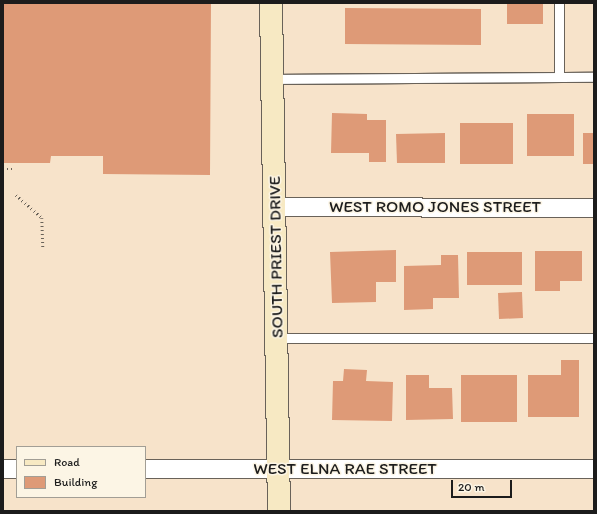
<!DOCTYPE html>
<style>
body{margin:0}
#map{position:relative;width:597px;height:514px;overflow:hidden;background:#f7e3ca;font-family:Itim,sans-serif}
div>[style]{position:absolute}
.building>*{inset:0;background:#de9a77}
.path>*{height:2.5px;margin-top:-1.25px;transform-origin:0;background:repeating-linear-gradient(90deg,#696259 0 1px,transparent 0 4px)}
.roads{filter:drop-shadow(1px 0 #696259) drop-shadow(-1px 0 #696259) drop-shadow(0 1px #696259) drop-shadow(0 -1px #696259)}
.service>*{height:9px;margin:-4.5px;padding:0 4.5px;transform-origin:4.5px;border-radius:4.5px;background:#fff}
.minor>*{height:18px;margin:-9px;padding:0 9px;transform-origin:9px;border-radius:9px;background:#fff}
.secondary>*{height:22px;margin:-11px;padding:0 11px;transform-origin:11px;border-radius:11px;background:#f7e9c3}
span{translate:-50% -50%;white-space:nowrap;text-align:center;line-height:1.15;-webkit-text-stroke:3px #fcf5e5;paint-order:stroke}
.street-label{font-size:17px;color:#1c1c1c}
.frame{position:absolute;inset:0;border:4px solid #1c1c1c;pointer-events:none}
.legend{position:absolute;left:16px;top:446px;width:130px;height:52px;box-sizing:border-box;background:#fcf5e5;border:1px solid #a29e95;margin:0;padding:5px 7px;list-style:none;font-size:12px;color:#1c1c1c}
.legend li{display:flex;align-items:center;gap:8px;height:20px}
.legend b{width:20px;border:1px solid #a29e95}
.scale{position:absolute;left:451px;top:480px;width:61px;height:18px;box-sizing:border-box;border:2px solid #1c1c1c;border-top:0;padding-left:5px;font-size:12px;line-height:14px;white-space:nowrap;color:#1c1c1c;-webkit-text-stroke:3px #fcf5e5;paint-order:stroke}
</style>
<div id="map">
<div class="building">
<div style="clip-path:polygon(3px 3px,211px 3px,210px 175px,103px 174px,103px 156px,51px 156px,50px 163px,3px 163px)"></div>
<div style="clip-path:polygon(507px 3px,543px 3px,543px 24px,507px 24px)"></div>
<div style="clip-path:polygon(345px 8px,481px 9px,481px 45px,345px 44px)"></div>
<div style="clip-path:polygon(332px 113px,367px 114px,367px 120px,386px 120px,386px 162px,369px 162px,369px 153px,331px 153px)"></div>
<div style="clip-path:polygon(527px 114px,574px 114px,574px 156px,527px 156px)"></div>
<div style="clip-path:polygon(460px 123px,513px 123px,513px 164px,460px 164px)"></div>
<div style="clip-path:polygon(445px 133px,445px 163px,397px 163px,396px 134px)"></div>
<div style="clip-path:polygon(583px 133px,594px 133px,594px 164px,583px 164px)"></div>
<div style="clip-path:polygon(396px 250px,396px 282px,376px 282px,376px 302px,332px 303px,330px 252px)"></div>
<div style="clip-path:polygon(535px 251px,582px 251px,582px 281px,560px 281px,560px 291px,535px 291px)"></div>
<div style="clip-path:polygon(467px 252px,522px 252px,522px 285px,467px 285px)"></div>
<div style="clip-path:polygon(441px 255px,458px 255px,459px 298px,433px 298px,433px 309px,404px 310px,404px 266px,441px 265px)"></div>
<div style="clip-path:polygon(522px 292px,523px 318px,499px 319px,498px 293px)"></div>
<div style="clip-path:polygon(561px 360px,579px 360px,579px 417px,528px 417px,528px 375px,561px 375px)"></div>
<div style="clip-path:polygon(344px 369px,367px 370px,366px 381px,393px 382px,392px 421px,332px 420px,333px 381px,343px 381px)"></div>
<div style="clip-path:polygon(406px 375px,429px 375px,429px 388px,452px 388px,453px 419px,406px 420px)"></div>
<div style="clip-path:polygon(461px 375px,517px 375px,517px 422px,461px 422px)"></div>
</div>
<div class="path">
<div style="left:3px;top:169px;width:10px"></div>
<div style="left:16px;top:195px;width:35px;rotate:41deg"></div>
<div style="left:42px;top:218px;width:31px;rotate:88deg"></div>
</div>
<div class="roads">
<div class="service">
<div style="left:559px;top:3px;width:74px;rotate:90deg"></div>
<div style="left:272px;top:79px;width:322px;rotate:-0.4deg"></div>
<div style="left:277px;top:338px;width:317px"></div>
</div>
<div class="minor">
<div style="left:275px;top:207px;width:319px;rotate:0.2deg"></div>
<div style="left:3px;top:469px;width:14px"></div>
<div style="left:145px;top:469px;width:449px"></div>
</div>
<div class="secondary">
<div style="left:271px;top:3px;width:508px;rotate:89.1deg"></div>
</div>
</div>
<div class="street-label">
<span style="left:435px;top:207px">WEST ROMO JONES STREET</span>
<span style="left:276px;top:257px;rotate:-91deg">SOUTH PRIEST DRIVE</span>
<span style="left:345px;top:469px">WEST ELNA RAE STREET</span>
</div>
<div class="frame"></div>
<ul class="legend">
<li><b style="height:5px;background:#f7e9c3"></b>Road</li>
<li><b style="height:11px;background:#de9a77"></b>Building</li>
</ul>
<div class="scale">20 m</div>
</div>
